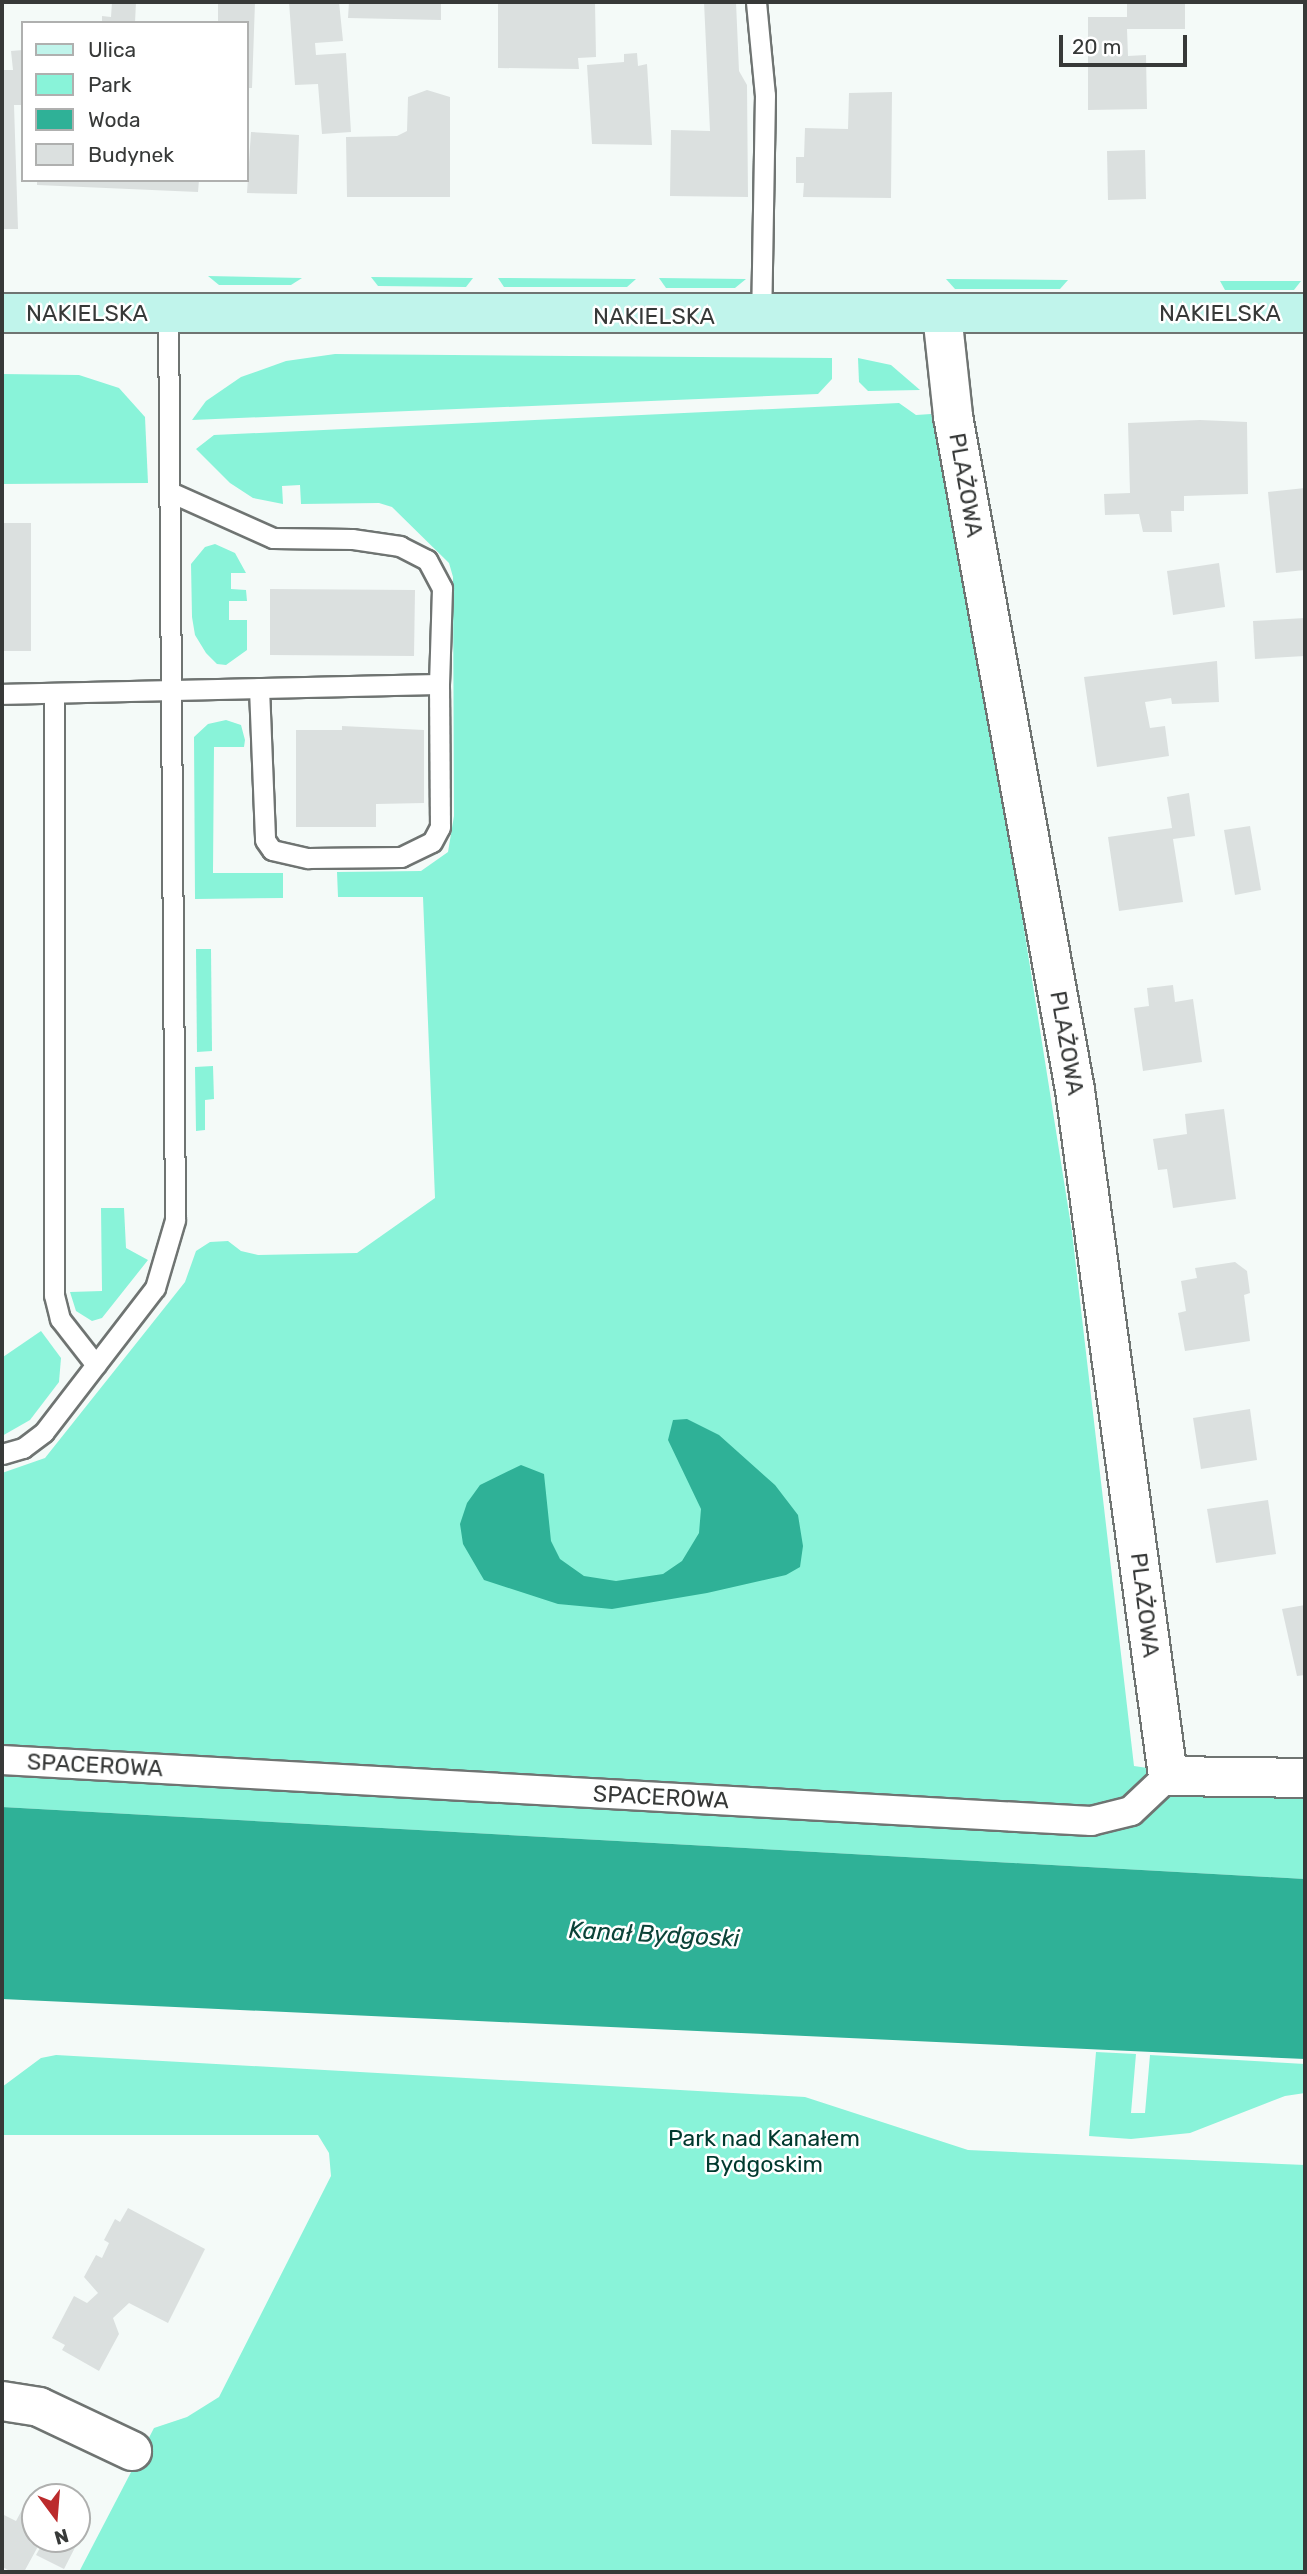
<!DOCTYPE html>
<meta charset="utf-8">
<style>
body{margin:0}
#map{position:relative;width:1307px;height:2574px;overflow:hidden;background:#f4faf8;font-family:Rubik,sans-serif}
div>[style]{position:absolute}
.green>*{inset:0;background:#89f3d9}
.water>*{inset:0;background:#2fb197}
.building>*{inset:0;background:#dbe0df}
.roads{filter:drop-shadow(2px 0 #6f7472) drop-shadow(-2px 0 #6f7472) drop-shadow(0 2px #6f7472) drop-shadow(0 -2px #6f7472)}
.service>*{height:19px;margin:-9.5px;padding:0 9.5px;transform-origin:9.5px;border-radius:9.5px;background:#fff}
.pedestrian>*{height:28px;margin:-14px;padding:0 14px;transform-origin:14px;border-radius:14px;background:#fff}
.minor>*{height:38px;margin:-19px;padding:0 19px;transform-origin:19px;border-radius:19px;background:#fff}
.secondary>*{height:38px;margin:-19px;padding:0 19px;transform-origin:19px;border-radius:19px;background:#c0f4eb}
span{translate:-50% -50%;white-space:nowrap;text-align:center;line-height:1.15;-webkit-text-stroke:5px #fff;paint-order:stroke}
.street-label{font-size:23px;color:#373938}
.park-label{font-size:23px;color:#00392e}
.water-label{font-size:24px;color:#0c4338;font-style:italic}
.frame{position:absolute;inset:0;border:4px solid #373938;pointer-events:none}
.legend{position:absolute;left:21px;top:21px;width:228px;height:161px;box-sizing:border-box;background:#fff;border:2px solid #afb0af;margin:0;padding:9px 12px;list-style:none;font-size:21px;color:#373938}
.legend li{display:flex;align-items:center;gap:14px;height:35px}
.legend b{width:35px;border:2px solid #afb0af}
.north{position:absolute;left:21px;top:2483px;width:70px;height:70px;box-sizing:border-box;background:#fff;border:2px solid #afb0af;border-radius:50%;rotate:164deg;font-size:19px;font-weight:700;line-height:28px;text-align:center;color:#373938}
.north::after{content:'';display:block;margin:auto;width:24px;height:32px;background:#bb2b2c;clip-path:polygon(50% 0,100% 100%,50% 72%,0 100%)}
.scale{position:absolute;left:1059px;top:35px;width:128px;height:32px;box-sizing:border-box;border:4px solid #373938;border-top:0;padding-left:9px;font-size:21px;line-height:24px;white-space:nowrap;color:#373938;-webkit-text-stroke:5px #fff;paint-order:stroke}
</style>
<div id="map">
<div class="green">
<div style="clip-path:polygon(208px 276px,302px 278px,291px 285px,219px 285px)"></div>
<div style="clip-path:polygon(371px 277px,473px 278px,466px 287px,378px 286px)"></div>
<div style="clip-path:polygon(498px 278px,636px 279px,627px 287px,504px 287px)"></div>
<div style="clip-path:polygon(659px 278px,746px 279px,735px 288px,666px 288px)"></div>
<div style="clip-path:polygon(946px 279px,1068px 280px,1060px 289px,955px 289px)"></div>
<div style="clip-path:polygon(1220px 281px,1301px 281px,1294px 290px,1225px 290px)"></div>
<div style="clip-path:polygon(335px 354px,832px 358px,832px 379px,818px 394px,192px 420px,206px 401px,241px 377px,286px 361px)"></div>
<div style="clip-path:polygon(858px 358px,891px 365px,920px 390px,868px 391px,859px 382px)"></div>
<div style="clip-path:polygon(2px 374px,79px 375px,119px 388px,145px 417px,148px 483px,2px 484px)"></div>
<div style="clip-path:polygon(899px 403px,916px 415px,931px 414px,953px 480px,1072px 1232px,1134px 1766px,1305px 1791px,1305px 1879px,2px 1807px,2px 1473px,45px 1458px,185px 1282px,196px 1251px,210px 1242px,228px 1241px,241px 1251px,258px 1255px,357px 1253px,435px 1198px,423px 897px,338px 897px,337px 872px,421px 871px,448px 852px,454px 816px,453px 577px,449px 563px,392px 507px,379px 503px,301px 504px,300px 485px,282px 486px,283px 504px,253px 498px,230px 483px,196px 449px,214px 435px)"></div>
<div style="clip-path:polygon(215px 544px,235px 553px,246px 573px,231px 573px,231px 589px,246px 590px,247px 601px,229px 601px,229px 620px,247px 620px,247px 650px,226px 665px,217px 664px,206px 653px,195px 635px,192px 617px,191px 564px,205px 547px)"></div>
<div style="clip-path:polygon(226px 720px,241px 725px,245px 740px,244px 747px,214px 747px,213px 873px,283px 873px,283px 898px,195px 899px,194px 737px,208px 724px)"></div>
<div style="clip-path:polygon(196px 949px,211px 949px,212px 1051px,197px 1052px)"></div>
<div style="clip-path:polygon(213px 1066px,214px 1099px,205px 1100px,205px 1130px,196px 1131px,195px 1067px)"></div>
<div style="clip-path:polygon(101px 1208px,124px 1208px,126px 1248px,148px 1260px,102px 1318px,92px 1321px,76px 1311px,70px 1292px,102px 1291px)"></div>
<div style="clip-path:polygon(41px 1331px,61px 1358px,59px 1382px,30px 1420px,2px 1436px,3px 1357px)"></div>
<div style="clip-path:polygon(1096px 2052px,1136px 2054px,1131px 2113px,1145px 2113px,1150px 2055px,1305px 2064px,1305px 2093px,1285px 2096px,1190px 2133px,1131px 2139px,1089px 2136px)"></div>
<div style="clip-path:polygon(56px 2055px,805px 2097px,968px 2150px,1305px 2165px,1305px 2572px,79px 2572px,154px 2428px,187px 2417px,219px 2397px,331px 2176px,329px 2153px,318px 2135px,2px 2135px,2px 2087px,41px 2058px)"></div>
</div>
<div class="water">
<div style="clip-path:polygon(687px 1419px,719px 1435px,775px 1485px,798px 1515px,803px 1546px,800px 1567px,786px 1575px,707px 1593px,612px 1609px,558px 1604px,484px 1580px,463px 1544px,460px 1524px,467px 1503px,480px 1485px,521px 1465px,544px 1474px,551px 1541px,560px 1559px,584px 1576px,616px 1581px,663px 1574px,682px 1561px,699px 1533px,701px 1509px,668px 1440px,673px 1420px)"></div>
<div style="clip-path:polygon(2px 1807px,1305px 1879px,1305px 2059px,2px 1999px)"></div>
</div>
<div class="building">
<div style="clip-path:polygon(112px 2px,136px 2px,135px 23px,102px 23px,102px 16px,111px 17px)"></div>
<div style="clip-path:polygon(218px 2px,255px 2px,252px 88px,247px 88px,247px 23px,218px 23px)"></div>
<div style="clip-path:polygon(289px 2px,339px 2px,343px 41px,315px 43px,316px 55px,346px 53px,351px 132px,322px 134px,318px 84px,295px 85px)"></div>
<div style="clip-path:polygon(349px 2px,441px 2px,441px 20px,348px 18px)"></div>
<div style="clip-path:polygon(498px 2px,595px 2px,596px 57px,578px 58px,579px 69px,498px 68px)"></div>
<div style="clip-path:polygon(704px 2px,736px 2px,739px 71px,747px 85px,748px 197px,670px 196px,671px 130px,710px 131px)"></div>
<div style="clip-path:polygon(1127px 2px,1185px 2px,1185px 29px,1127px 29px,1128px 56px,1146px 55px,1147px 109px,1088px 110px,1088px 17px,1127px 17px)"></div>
<div style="clip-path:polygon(23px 50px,23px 105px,14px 105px,18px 229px,2px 229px,2px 70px,13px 70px,11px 51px)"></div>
<div style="clip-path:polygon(637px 53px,638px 66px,647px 64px,652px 145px,592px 144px,587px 65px,624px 62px,624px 54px)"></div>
<div style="clip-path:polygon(427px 90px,450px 97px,450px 197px,347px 197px,346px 137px,397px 136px,407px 131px,408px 97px)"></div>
<div style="clip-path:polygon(892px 92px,891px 198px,803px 197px,804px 183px,796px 183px,796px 157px,804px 157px,805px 128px,848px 129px,849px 93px)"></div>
<div style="clip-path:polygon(251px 132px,299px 135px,297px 194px,247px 193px)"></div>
<div style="clip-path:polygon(1145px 150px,1146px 199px,1108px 200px,1107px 151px)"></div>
<div style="clip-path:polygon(37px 180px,199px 180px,198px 192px,37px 185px)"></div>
<div style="clip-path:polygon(1200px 420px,1247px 422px,1248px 494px,1184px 496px,1184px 511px,1171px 511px,1172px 532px,1143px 532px,1139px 514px,1105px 515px,1104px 494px,1130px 493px,1128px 423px)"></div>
<div style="clip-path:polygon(1305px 488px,1305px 570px,1276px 573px,1268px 492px)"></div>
<div style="clip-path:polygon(2px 523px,31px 523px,31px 651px,2px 651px)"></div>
<div style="clip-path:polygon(1219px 563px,1225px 607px,1173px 615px,1167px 571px)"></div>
<div style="clip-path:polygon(270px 589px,415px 590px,414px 656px,270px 655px)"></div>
<div style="clip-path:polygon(1305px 618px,1305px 656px,1255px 659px,1253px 621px)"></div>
<div style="clip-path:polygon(1217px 661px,1219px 702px,1172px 704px,1171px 698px,1145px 702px,1150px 728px,1165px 726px,1169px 756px,1097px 767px,1084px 677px)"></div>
<div style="clip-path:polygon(342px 726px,424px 730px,424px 803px,376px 804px,376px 827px,296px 827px,296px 730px,342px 730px)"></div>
<div style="clip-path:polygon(1189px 793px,1195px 836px,1173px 839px,1183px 902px,1119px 911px,1108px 837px,1172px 828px,1167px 797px)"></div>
<div style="clip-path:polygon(1250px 826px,1261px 890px,1235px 895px,1224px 830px)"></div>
<div style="clip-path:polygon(1173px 985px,1175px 1002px,1193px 999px,1202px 1062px,1143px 1071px,1134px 1008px,1149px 1006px,1147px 988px)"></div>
<div style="clip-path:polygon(1224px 1109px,1236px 1199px,1173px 1208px,1167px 1169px,1158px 1170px,1153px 1139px,1187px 1134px,1185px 1114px)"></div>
<div style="clip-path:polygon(1235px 1262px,1247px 1271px,1250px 1293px,1244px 1295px,1250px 1341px,1185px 1351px,1178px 1313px,1186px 1311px,1181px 1281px,1197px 1278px,1195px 1268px)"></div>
<div style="clip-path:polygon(1250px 1409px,1257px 1460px,1201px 1469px,1193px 1418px)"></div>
<div style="clip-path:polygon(1268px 1500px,1276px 1554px,1216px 1563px,1207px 1509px)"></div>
<div style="clip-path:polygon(1305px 1605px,1305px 1675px,1297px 1676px,1282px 1609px)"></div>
<div style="clip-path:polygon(128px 2208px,205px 2249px,168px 2323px,129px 2303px,113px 2318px,119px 2334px,99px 2371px,62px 2350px,65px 2345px,52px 2338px,74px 2296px,87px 2303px,98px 2293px,84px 2277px,96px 2255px,102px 2258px,109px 2243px,104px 2240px,115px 2219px,120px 2222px)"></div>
<div style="clip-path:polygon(23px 2508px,35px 2514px,35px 2539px,42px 2539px,24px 2572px,12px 2572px,2px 2567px,2px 2514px,16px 2521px)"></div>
<div style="clip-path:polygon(77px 2529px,83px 2532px,64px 2569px,36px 2555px,45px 2539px,77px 2539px)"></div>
</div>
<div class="roads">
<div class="service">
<div style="left:756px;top:2px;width:93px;rotate:84.5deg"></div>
<div style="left:765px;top:95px;width:221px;rotate:91deg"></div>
<div style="left:259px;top:688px;width:152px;rotate:87.7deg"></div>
<div style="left:265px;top:840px;width:12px;rotate:55deg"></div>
<div style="left:272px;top:850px;width:37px;rotate:13deg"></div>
<div style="left:308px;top:858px;width:93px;rotate:-0.6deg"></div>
<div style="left:401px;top:857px;width:34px;rotate:-26deg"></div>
<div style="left:432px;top:842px;width:17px;rotate:-62deg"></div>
<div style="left:440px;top:827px;width:143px;rotate:-90.4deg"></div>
<div style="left:2px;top:694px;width:437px;rotate:-1.3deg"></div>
<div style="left:439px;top:684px;width:96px;rotate:-88.2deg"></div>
<div style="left:442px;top:588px;width:32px;rotate:-118deg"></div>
<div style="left:427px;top:560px;width:30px;rotate:-153deg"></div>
<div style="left:400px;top:546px;width:49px;rotate:-171.7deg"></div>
<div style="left:352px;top:539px;width:79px;rotate:-179.3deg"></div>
<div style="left:273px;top:538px;width:113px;rotate:-155.9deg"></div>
<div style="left:54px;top:694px;width:601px;rotate:90deg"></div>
<div style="left:54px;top:1295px;width:25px;rotate:76deg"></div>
<div style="left:60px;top:1319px;width:58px;rotate:52deg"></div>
<div style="left:2px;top:1454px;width:22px;rotate:-16deg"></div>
<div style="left:23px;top:1448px;width:26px;rotate:-37deg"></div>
<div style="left:44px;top:1432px;width:182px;rotate:-52.4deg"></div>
<div style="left:155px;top:1288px;width:71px;rotate:-73.6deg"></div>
<div style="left:175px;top:1220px;width:907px;rotate:-90.44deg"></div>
</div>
<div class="pedestrian">
<div style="left:2px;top:1760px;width:1091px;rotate:3.21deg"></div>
<div style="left:1091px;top:1821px;width:41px;rotate:-14deg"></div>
<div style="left:1131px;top:1811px;width:51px;rotate:-43.4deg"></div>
</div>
<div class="minor">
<div style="left:942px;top:314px;width:103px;rotate:83.8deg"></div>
<div style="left:953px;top:416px;width:685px;rotate:79.74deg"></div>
<div style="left:1075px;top:1090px;width:692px;rotate:82.28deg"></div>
<div style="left:1168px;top:1776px;width:137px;rotate:0.8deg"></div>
<div style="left:2px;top:2401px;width:37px;rotate:9deg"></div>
<div style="left:39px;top:2407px;width:103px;rotate:25.3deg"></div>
</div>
<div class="secondary">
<div style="left:2px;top:313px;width:1303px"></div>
</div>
</div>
<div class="street-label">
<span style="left:87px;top:313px">NAKIELSKA</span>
<span style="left:1220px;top:313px">NAKIELSKA</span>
<span style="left:654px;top:316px">NAKIELSKA</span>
<span style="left:966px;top:485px;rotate:80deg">PLAŻOWA</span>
<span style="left:1067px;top:1043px;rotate:80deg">PLAŻOWA</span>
<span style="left:1145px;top:1605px;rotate:83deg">PLAŻOWA</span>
<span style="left:95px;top:1765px;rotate:3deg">SPACEROWA</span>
<span style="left:661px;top:1797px;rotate:3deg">SPACEROWA</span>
</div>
<div class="park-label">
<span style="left:764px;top:2151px">Park nad Kanałem<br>Bydgoskim</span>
</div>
<div class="water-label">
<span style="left:654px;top:1935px;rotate:3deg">Kanał Bydgoski</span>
</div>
<div class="frame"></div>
<ul class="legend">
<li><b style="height:9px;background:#c0f4eb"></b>Ulica</li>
<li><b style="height:19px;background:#89f3d9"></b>Park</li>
<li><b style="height:19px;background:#2fb197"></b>Woda</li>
<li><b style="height:19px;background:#dbe0df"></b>Budynek</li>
</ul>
<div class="north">N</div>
<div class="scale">20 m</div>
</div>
